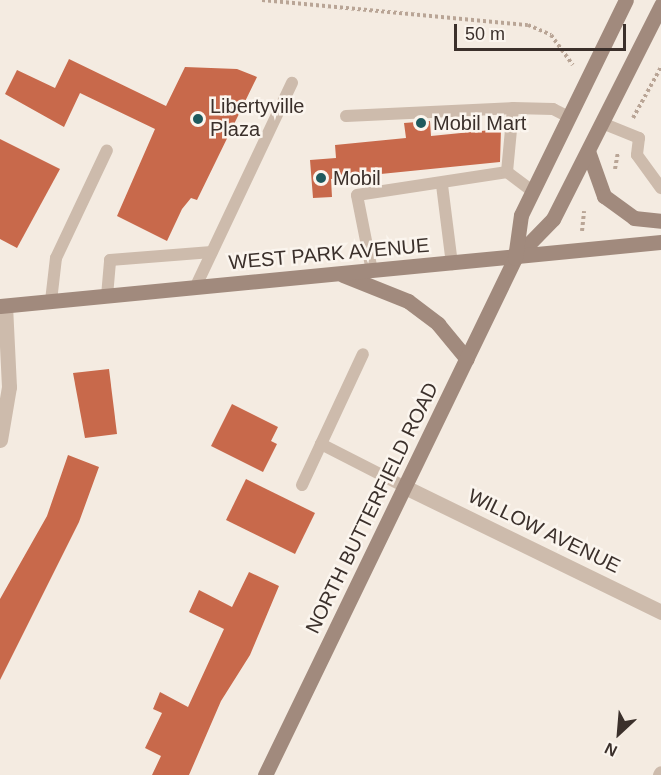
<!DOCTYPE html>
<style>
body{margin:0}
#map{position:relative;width:661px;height:775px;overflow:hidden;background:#f4ebe1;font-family:Helvetica,sans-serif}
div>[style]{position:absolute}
.building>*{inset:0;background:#c8694b}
.path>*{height:4px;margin-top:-2px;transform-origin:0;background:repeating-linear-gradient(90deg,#b9a596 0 3px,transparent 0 6px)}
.lane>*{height:12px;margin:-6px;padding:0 6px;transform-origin:6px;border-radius:6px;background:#cdbbac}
.street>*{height:15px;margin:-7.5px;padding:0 7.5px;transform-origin:7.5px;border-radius:7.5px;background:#cdbbac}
.secondary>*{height:15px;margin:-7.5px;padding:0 7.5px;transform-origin:7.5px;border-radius:7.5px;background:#a18a7d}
.dots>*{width:16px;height:16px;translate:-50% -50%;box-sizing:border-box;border:3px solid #fbf5ee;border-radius:50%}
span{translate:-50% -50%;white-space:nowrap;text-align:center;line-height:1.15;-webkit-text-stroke:5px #fbf5ee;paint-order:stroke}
.poi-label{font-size:20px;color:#3b302b}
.left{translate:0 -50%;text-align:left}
.street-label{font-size:20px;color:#3b302b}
.north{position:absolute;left:589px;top:703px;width:60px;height:60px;-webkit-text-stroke:4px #fbf5ee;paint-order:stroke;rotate:206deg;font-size:16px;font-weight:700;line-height:24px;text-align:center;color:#3b302b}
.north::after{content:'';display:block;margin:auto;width:21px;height:27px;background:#3b302b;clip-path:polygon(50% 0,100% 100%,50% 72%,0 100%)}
.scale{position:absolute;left:454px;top:24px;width:172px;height:27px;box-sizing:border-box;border:3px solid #3b302b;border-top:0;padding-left:8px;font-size:18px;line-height:21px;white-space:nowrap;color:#3b302b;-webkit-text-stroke:4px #fbf5ee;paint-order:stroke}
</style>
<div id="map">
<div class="building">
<div style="clip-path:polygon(69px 59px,166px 106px,185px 67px,237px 69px,257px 77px,197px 200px,191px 198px,182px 209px,167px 241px,117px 216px,155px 129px,80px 93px,64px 127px,5px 94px,17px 70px,55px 88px)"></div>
<div style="clip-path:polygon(430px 121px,431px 136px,501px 129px,500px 162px,331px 179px,332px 197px,313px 198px,310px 160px,336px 158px,335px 145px,406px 138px,404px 123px)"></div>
<div style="clip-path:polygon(0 139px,60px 169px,17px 248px,0 239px)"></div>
<div style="clip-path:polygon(109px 369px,117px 434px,85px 438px,73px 373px)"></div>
<div style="clip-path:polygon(232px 404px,278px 427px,271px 441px,277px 444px,263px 472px,211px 446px)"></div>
<div style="clip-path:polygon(68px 455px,99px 467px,79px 522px,0 680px,0 599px,47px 516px)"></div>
<div style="clip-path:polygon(246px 479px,315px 513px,295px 554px,226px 520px)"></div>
<div style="clip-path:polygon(249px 572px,279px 586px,250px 655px,221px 701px,189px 775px,152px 775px,161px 756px,145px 748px,162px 713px,153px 709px,160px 692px,188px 707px,224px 629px,189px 612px,199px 590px,232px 607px)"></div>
</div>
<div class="path">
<div style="left:262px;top:0;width:267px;rotate:5.4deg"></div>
<div style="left:528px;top:25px;width:25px;rotate:23deg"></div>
<div style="left:551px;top:35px;width:37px;rotate:54deg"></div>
<div style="left:633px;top:118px;width:58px;rotate:-61.2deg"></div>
<div style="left:615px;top:169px;width:17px;rotate:-80deg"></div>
<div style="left:582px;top:231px;width:20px;rotate:-84deg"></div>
</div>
<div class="lane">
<div style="left:346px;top:116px;width:167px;rotate:-2.7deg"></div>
<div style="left:513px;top:108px;width:40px;rotate:1.4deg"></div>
<div style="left:553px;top:109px;width:18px;rotate:27deg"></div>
<div style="left:602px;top:123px;width:40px;rotate:22deg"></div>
<div style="left:639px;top:138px;width:17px;rotate:97deg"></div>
<div style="left:637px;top:155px;width:41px;rotate:54deg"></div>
<div style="left:507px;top:172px;width:64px;rotate:-84.6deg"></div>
<div style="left:442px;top:185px;width:80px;rotate:82.8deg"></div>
<div style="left:372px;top:271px;width:77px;rotate:-101.2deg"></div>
<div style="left:357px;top:195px;width:152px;rotate:-8.7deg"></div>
<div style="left:507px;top:172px;width:31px;rotate:37deg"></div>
<div style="left:195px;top:288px;width:227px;rotate:-64.7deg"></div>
<div style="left:107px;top:296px;width:36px;rotate:-85deg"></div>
<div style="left:110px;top:260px;width:102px;rotate:-4.5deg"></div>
<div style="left:51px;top:301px;width:43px;rotate:-83.4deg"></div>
<div style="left:56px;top:258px;width:119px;rotate:-64.7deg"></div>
<div style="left:321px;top:444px;width:99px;rotate:-65deg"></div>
<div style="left:302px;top:485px;width:45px;rotate:-65.1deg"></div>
<div style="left:321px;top:444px;width:97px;rotate:27.1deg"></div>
</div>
<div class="street">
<div style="left:0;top:440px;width:54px;rotate:-80.4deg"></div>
<div style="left:9px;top:387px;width:81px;rotate:-92.8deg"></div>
<div style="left:407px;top:488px;width:283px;rotate:26deg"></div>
<div style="left:660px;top:775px;width:2px;rotate:-63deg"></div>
</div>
<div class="secondary">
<div style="left:588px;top:151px;width:48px;rotate:70.4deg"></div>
<div style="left:604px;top:196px;width:37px;rotate:36deg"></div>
<div style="left:634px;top:218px;width:27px;rotate:6deg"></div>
<div style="left:515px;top:258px;width:54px;rotate:-45.7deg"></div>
<div style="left:553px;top:219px;width:240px;rotate:-63.2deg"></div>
<div style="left:343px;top:275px;width:70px;rotate:21.8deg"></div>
<div style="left:408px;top:301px;width:38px;rotate:37deg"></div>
<div style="left:438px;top:324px;width:45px;rotate:50.4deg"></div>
<div style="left:0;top:306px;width:664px;rotate:-5.53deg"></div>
<div style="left:265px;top:775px;width:574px;rotate:-64.19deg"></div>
<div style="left:515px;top:258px;width:43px;rotate:-82.1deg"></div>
<div style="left:521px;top:215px;width:239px;rotate:-64deg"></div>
</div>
<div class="dots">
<div style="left:198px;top:119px;background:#1f5a5e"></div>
<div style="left:421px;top:123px;background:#1f5a5e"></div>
<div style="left:321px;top:178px;background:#1f5a5e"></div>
</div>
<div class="poi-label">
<span class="left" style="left:210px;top:118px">Libertyville<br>Plaza</span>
<span class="left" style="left:433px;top:123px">Mobil Mart</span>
<span class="left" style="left:333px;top:178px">Mobil</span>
</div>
<div class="street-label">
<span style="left:329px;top:254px;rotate:-5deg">WEST PARK AVENUE</span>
<span style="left:372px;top:508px;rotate:-64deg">NORTH BUTTERFIELD ROAD</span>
<span style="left:544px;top:531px;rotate:26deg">WILLOW AVENUE</span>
</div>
<div class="north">N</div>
<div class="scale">50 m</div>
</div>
